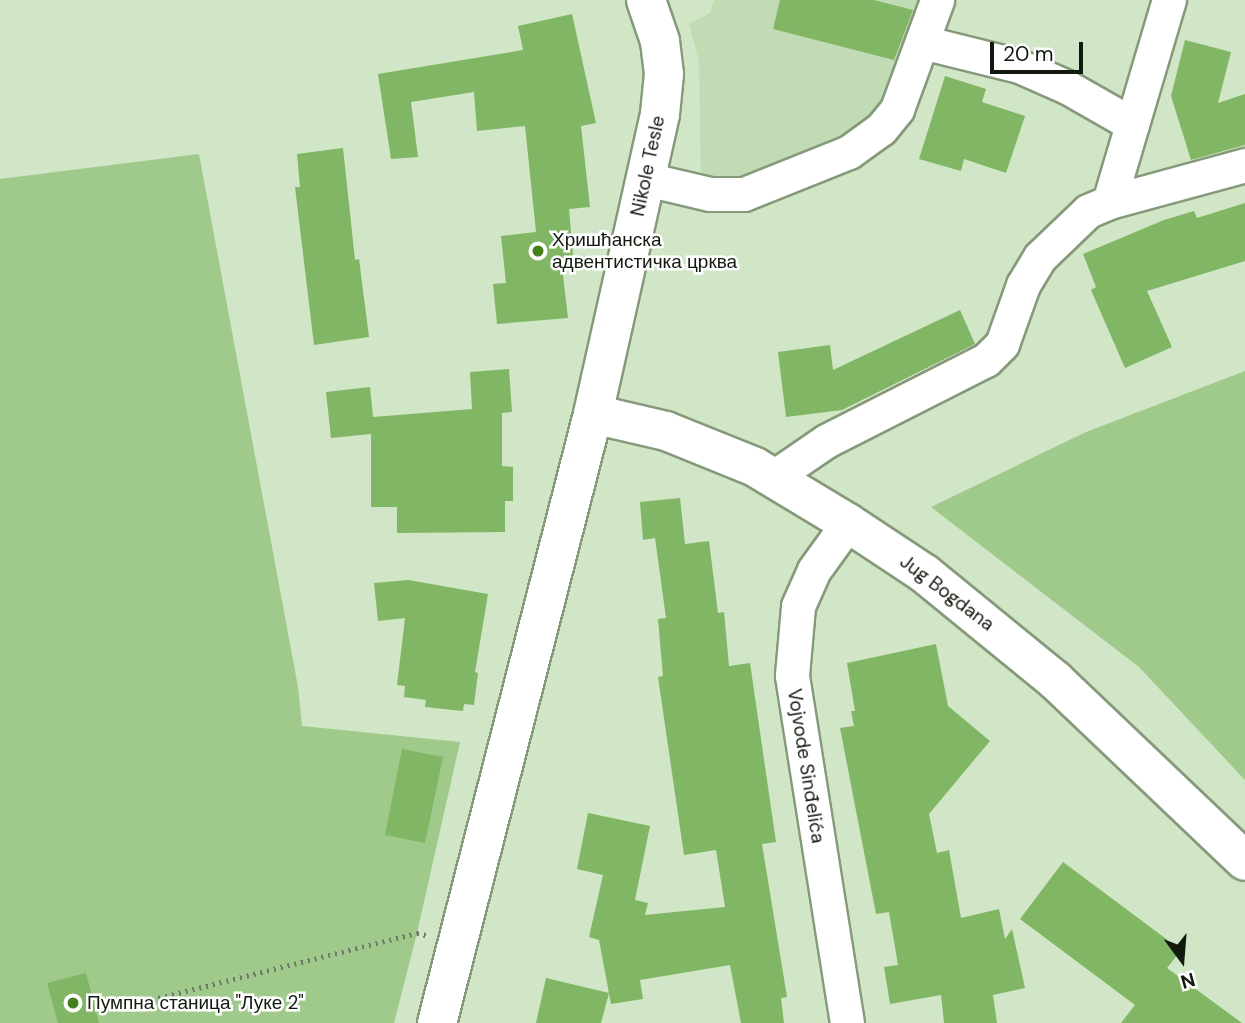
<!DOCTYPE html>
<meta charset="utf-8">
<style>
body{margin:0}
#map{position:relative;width:1245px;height:1023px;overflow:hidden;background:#d0e6c6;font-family:"DM Sans",sans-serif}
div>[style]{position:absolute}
.built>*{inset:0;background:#c1dbb5}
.green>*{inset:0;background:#a0c98c}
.building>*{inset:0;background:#80b664}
.path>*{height:4.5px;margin-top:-2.25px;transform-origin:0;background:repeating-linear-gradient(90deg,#6e7c67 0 2px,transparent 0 7px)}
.roads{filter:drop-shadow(2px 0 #859a7b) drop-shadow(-2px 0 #859a7b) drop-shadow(0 2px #859a7b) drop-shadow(0 -2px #859a7b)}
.minor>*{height:33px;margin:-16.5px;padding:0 16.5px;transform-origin:16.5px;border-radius:16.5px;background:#fff}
.tertiary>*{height:38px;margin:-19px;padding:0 19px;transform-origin:19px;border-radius:19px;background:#fff}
.dots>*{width:19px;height:19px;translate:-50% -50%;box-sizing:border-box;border:4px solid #fff;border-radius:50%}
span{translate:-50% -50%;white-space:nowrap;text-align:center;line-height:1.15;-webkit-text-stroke:5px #fff;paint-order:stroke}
.street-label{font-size:19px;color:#121a0f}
.poi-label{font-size:19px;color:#121a0f}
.left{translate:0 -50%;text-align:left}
.north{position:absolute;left:1147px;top:925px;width:70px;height:70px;-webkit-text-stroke:5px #fff;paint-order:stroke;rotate:164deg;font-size:19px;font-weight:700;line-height:28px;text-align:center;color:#121a0f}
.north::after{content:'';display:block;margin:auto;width:24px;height:32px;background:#121a0f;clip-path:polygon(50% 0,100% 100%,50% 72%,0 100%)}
.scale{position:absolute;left:990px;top:42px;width:93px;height:32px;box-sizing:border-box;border:4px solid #121a0f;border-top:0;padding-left:9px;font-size:21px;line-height:24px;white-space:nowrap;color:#121a0f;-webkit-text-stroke:5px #fff;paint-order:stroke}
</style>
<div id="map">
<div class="built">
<div style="clip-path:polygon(714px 0,926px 0,886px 103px,868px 127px,746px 180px,701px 179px,699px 62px,689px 24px,710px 13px)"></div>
</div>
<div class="green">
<div style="clip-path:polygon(199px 154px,298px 687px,302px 726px,460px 742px,417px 933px,394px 1023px,0 1023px,0 179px)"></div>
<div style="clip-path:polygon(1245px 371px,1245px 780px,1139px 667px,931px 507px,1086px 432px)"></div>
</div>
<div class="building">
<div style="clip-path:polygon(780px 0,874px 0,913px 10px,894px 60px,773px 29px)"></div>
<div style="clip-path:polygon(572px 14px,596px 123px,581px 126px,590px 207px,569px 209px,574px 266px,562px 267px,568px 318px,497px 324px,493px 284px,506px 283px,501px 236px,536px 232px,525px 126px,477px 131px,474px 92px,411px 102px,418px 157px,391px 159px,378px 74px,523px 50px,518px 26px)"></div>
<div style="clip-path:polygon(1185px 40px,1231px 52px,1218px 103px,1245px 94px,1245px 145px,1191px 160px,1171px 96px)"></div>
<div style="clip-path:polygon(945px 76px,986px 89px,982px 102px,1025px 116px,1006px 173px,964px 159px,961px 171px,919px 159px)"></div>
<div style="clip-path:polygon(343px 148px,355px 260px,359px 259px,369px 337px,314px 345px,295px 187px,300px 187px,297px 154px)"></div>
<div style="clip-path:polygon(1245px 203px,1245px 261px,1147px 291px,1172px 347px,1125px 368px,1091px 290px,1096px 287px,1083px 254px,1164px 220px,1194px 211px,1197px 218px)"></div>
<div style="clip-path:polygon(960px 310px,975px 344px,842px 410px,786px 417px,778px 352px,830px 345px,833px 370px)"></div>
<div style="clip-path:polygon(509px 369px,512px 412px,502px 413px,502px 466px,513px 467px,513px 501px,505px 501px,505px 532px,397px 533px,397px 507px,371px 507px,371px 434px,331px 438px,326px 392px,370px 387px,373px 417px,472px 409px,470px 372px)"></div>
<div style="clip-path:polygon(680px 498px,685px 544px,709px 541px,718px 613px,724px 612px,729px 666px,750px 663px,776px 842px,762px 844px,787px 997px,781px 998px,784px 1023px,741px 1023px,730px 965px,640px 980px,643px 999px,611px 1004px,599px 940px,589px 937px,603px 875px,577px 869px,588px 813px,650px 826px,635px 900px,648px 903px,645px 915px,725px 907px,716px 850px,684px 855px,658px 677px,663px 676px,658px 619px,666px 618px,655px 538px,643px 540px,640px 502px)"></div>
<div style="clip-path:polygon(408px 580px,488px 594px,475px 672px,478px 673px,474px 705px,464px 704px,463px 711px,425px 707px,426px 700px,404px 697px,405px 686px,397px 685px,405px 618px,378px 621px,374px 583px)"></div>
<div style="clip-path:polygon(936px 644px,948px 706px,990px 741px,929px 814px,937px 853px,949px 850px,961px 918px,999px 909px,1005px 939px,1012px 929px,1025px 988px,993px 995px,997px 1023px,944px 1023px,941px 995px,890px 1004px,884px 967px,898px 965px,889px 912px,876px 914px,840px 728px,854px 726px,851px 711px,855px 711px,847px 663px)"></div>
<div style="clip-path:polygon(402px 749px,443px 757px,425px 843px,385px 835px)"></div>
<div style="clip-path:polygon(1063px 862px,1181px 950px,1167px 968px,1242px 1023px,1121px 1023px,1135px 1005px,1020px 919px)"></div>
<div style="clip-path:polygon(86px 973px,99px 1023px,58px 1023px,47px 983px)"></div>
<div style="clip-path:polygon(546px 978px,609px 993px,601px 1023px,536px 1023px)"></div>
</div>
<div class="path">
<div style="left:138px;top:1003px;width:288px;rotate:-14.1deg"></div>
<div style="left:417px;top:933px;width:9px;rotate:13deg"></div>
</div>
<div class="roads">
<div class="minor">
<div style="left:922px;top:42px;width:100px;rotate:13.9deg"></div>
<div style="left:1019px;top:66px;width:52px;rotate:23.6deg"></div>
<div style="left:1067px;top:87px;width:75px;rotate:29.6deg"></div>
<div style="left:646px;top:179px;width:66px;rotate:13.2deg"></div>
<div style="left:710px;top:194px;width:34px"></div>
<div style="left:744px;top:194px;width:113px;rotate:-21.8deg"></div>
<div style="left:849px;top:152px;width:39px;rotate:-36deg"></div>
<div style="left:881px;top:129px;width:26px;rotate:-51deg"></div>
<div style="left:897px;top:109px;width:116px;rotate:-69.8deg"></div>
<div style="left:1109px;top:202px;width:211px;rotate:-73.5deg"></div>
<div style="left:772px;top:478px;width:65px;rotate:-34.4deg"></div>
<div style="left:826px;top:441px;width:179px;rotate:-26.9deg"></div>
<div style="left:986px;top:360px;width:23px;rotate:-45deg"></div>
<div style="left:1002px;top:344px;width:63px;rotate:-70.4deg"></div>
<div style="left:1023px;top:285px;width:33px;rotate:-59deg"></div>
<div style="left:1040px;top:257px;width:66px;rotate:-43.8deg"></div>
<div style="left:1088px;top:211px;width:23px;rotate:-23deg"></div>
<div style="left:1109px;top:202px;width:141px;rotate:-15.2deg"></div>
<div style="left:847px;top:1023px;width:352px;rotate:-99deg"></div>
<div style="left:792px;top:675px;width:69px;rotate:-85deg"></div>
<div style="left:798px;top:606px;width:39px;rotate:-66deg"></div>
<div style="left:814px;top:570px;width:58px;rotate:-54.1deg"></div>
</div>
<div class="tertiary">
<div style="left:593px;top:414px;width:75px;rotate:13.1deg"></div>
<div style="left:666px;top:431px;width:96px;rotate:22deg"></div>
<div style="left:755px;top:467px;width:109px;rotate:31.1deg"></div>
<div style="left:848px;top:523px;width:92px;rotate:33.5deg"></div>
<div style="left:925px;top:574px;width:168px;rotate:39.2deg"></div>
<div style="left:1055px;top:680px;width:262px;rotate:43.6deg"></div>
<div style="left:437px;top:1023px;width:629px;rotate:-75.63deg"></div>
<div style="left:593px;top:414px;width:307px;rotate:-77.4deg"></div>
<div style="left:660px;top:114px;width:40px;rotate:-84.3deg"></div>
<div style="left:664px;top:74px;width:33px;rotate:-97deg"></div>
<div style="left:660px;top:41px;width:43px;rotate:-108.9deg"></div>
</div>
</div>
<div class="dots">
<div style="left:538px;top:251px;background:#44801c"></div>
<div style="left:73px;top:1003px;background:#44801c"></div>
</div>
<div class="street-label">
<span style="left:648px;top:166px;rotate:-78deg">Nikole Tesle</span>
<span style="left:947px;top:593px;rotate:37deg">Jug Bogdana</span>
<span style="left:806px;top:766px;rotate:81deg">Vojvode Sinđelića</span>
</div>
<div class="poi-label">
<span class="left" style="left:552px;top:251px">Хришћанска<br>адвентистичка црква</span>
<span class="left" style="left:87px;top:1003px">Пумпна станица "Луке 2"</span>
</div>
<div class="north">N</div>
<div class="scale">20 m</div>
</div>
